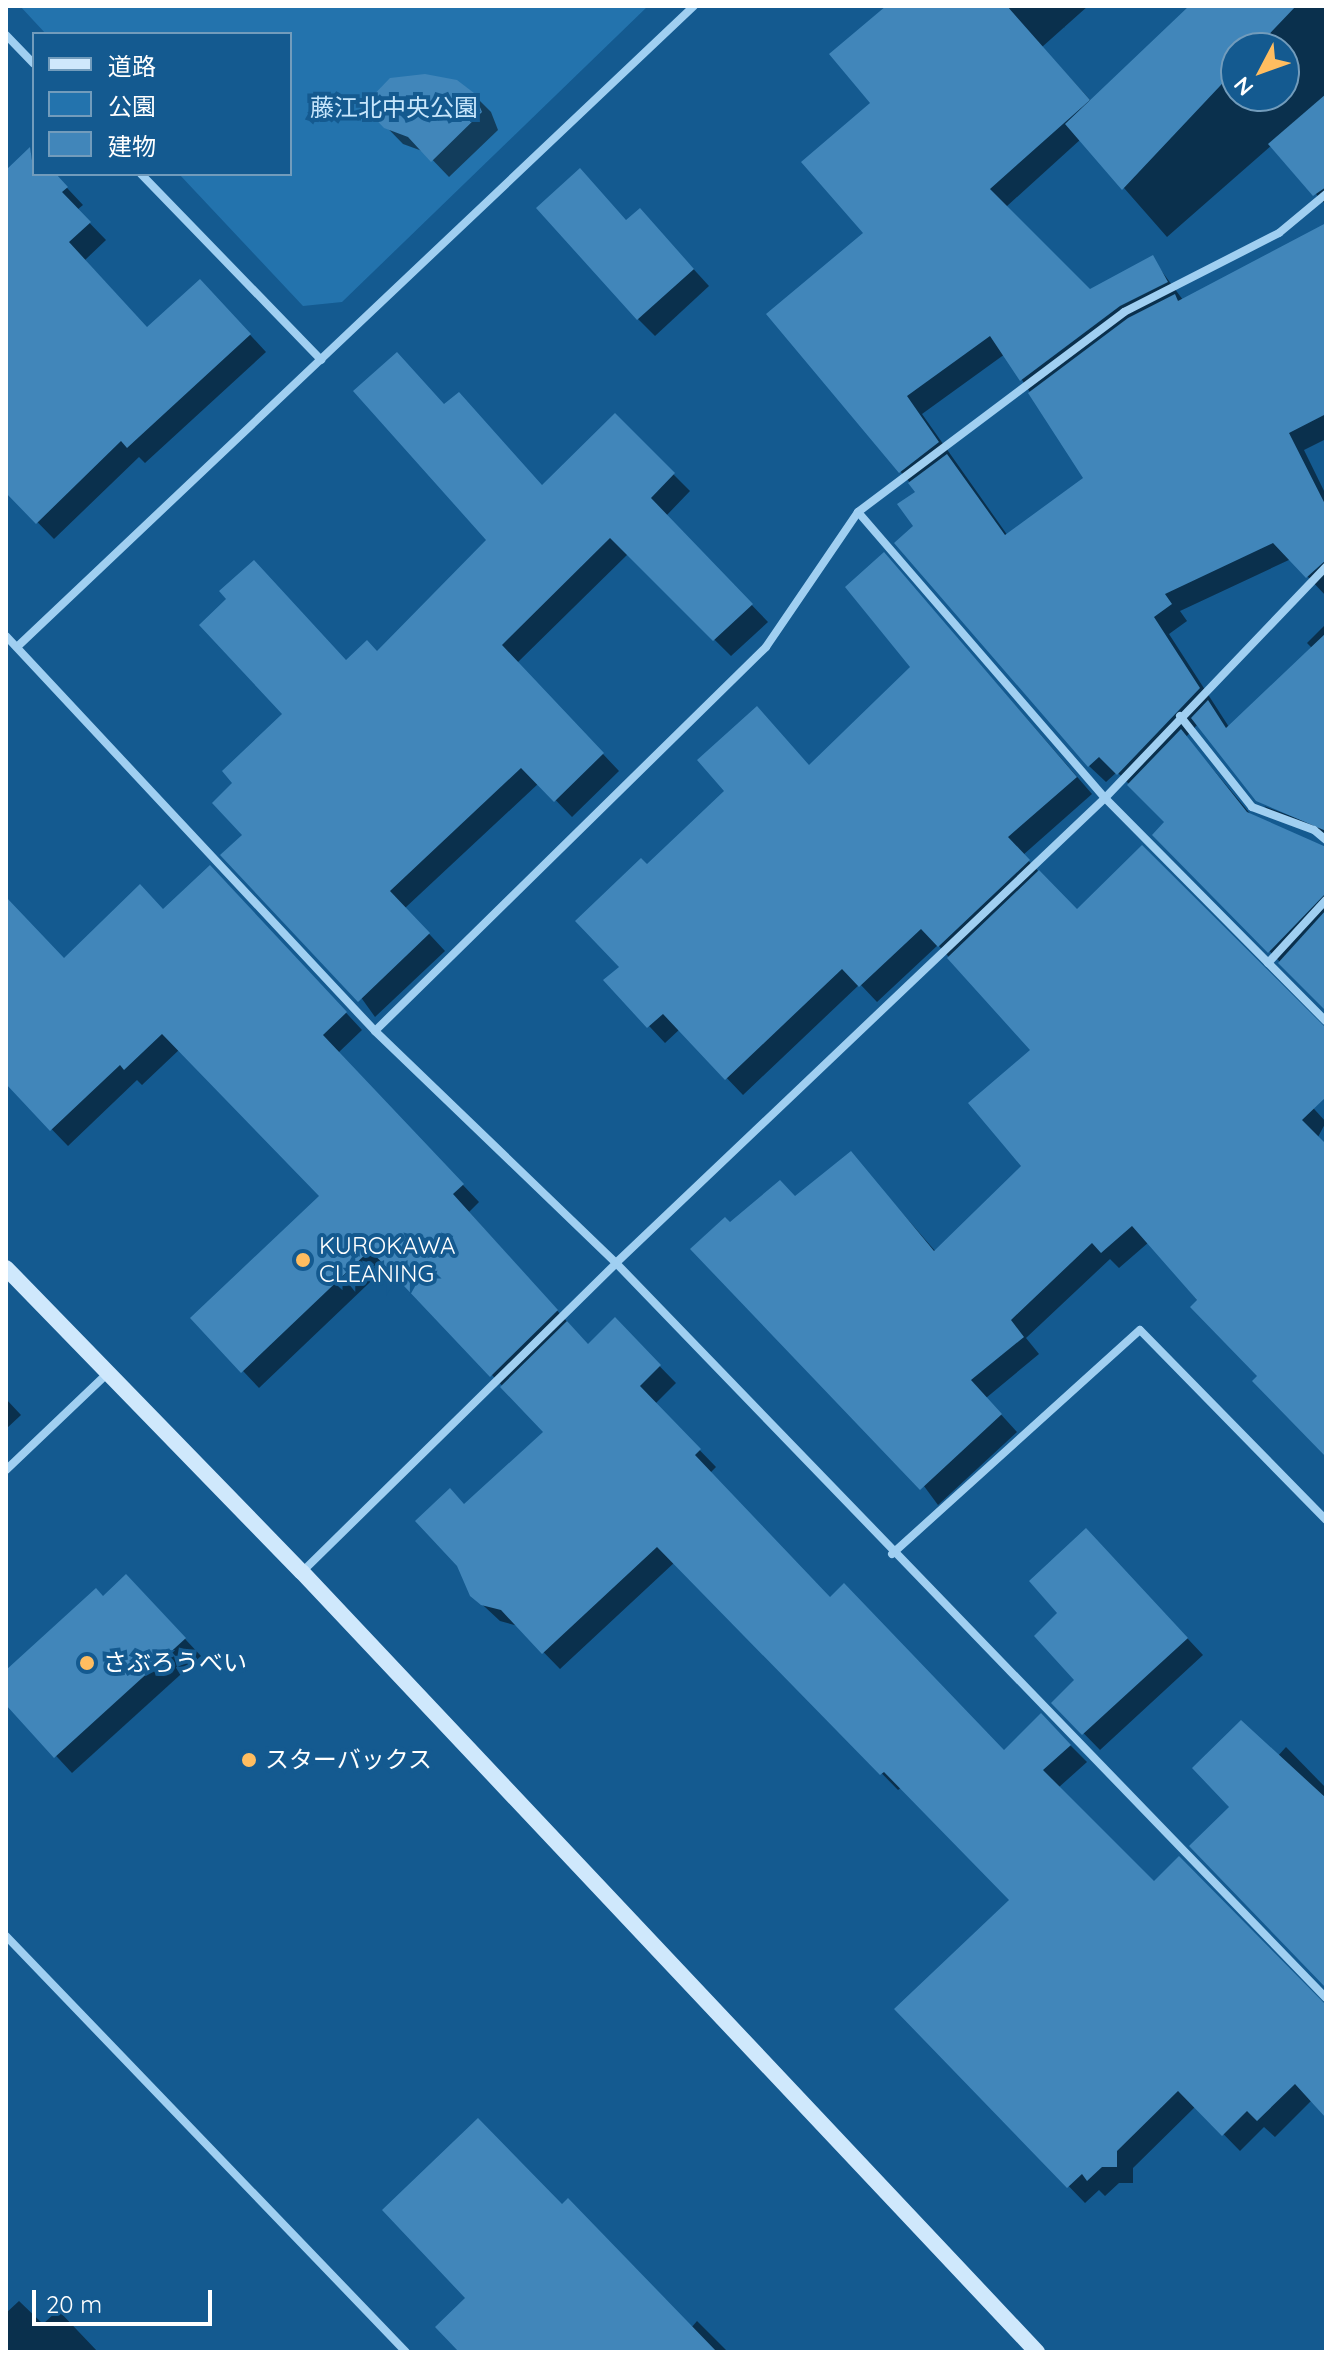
<!DOCTYPE html>
<meta charset="utf-8">
<style>
body{margin:0}
#map{position:relative;width:1332px;height:2358px;overflow:hidden;background:#145a90;font-family:Quicksand,"Noto Sans JP",sans-serif}
div>[style]{position:absolute}
.green>*{inset:0;background:#2373ad}
.shadow>*{inset:0;background:#0007}
.building>*{inset:0;background:#4186ba}
.street>*{height:8px;margin:-4px;padding:0 4px;transform-origin:4px;border-radius:4px;background:#a0cff1}
.secondary>*{height:16px;margin:-8px;padding:0 8px;transform-origin:8px;border-radius:8px;background:#cfe8fc}
.dots>*{width:22px;height:22px;translate:-50% -50%;box-sizing:border-box;border:4px solid #145a90;border-radius:50%}
span{translate:-50% -50%;white-space:nowrap;text-align:center;line-height:1.15;-webkit-text-stroke:8px #145a90;paint-order:stroke}
.park-label{font-size:24px;color:#c7e6fc}
.poi-label{font-size:24px;color:#fff}
.left{translate:0 -50%;text-align:left}
.frame{position:absolute;inset:0;border:8px solid #fff;pointer-events:none}
.legend{position:absolute;left:32px;top:32px;width:260px;height:144px;box-sizing:border-box;background:#145a90;border:2px solid #729cbc;margin:0;padding:10px 14px;list-style:none;font-size:24px;color:#fff}
.legend li{display:flex;align-items:center;gap:16px;height:40px}
.legend b{width:40px;border:2px solid #729cbc}
.north{position:absolute;left:1220px;top:32px;width:80px;height:80px;box-sizing:border-box;background:#145a90;border:2px solid #729cbc;border-radius:50%;rotate:229deg;font-size:22px;font-weight:700;line-height:32px;text-align:center;color:#fff}
.north::after{content:'';display:block;margin:auto;width:28px;height:36px;background:#ffbd60;clip-path:polygon(50% 0,100% 100%,50% 72%,0 100%)}
.scale{position:absolute;left:32px;top:2290px;width:180px;height:36px;box-sizing:border-box;border:4px solid #fff;border-top:0;padding-left:10px;font-size:24px;line-height:28px;white-space:nowrap;color:#fff;-webkit-text-stroke:6px #145a90;paint-order:stroke}
</style>
<div id="map">
<div class="green">
<div style="clip-path:polygon(20px 6px,648px 6px,342px 302px,303px 306px,179px 174px,290px 174px,290px 34px,46px 34px)"></div>
</div>
<div class="shadow">
<div style="clip-path:polygon(evenodd,886px 6px,1088px 6px,1042px 47px,1092px 102px,1192px 6px,1326px 6px,1325px 204px,1272px 145px,1167px 237px,1081px 139px,1006px 207px,1089px 291px,1152px 258px,1183px 300px,1326px 243px,1326px 439px,1304px 450px,1326px 495px,1326px 596px,1291px 559px,1180px 611px,1187px 621px,1169px 634px,1229px 727px,1312px 648px,1307px 643px,1326px 624px,1326px 825px,1198px 724px,1186px 737px,1252px 816px,1326px 848px,1326px 1008px,1154px 835px,1167px 822px,1117px 772px,1106px 782px,1089px 766px,916px 526px,918px 492px,900px 471px,865px 233px,872px 103px,886px 6px,1236px 48px,1284px 48px,1284px 96px,1236px 96px,1236px 48px,886px 6px,1005px 354px,1086px 478px,1008px 536px,922px 414px,1005px 354px)"></div>
<div style="clip-path:polygon(473px 94px,491px 112px,498px 130px,449px 177px,425px 152px,403px 144px,366px 106px)"></div>
<div style="clip-path:polygon(30px 150px,34px 174px,54px 174px,83px 205px,77px 210px,106px 240px,85px 260px,148px 329px,216px 298px,266px 352px,145px 463px,139px 457px,54px 539px,6px 490px,6px 173px)"></div>
<div style="clip-path:polygon(627px 222px,656px 228px,709px 286px,655px 336px,638px 319px)"></div>
<div style="clip-path:polygon(445px 406px,543px 487px,615px 416px,690px 491px,666px 516px,768px 622px,731px 656px,628px 554px,517px 663px,619px 771px,572px 817px,539px 783px,405px 908px,445px 951px,375px 1017px,245px 835px,235px 783px,285px 714px,229px 599px,347px 662px,377px 653px,489px 540px)"></div>
<div style="clip-path:polygon(900px 572px,1092px 794px,1023px 855px,1077px 912px,1326px 1028px,1326px 1066px,1305px 1099px,1326px 1122px,1318px 1137px,1326px 1146px,1326px 1455px,1149px 1242px,1119px 1268px,1110px 1259px,1026px 1338px,1039px 1354px,986px 1398px,1017px 1432px,938px 1505px,730px 1224px,796px 1198px,851px 1154px,936px 1252px,1024px 1166px,1033px 1050px,938px 945px,877px 1002px,860px 984px,743px 1095px,680px 1029px,665px 1043px,606px 980px,621px 967px,647px 866px,810px 766px,913px 667px)"></div>
<div style="clip-path:polygon(1264px 806px,1326px 829px,1326px 836px,1275px 817px)"></div>
<div style="clip-path:polygon(227px 884px,362px 1030px,338px 1053px,479px 1202px,469px 1212px,588px 1345px,631px 1337px,676px 1383px,655px 1404px,716px 1467px,710px 1473px,831px 1599px,1004px 1753px,1041px 1716px,1087px 1762px,1058px 1788px,1326px 2061px,1326px 2086px,1275px 2137px,1264px 2127px,1240px 2151px,1196px 2106px,1133px 2168px,1133px 2183px,1119px 2183px,1105px 2196px,1099px 2190px,1085px 2203px,897px 2009px,1012px 1900px,902px 1787px,898px 1790px,675px 1562px,560px 1669px,518px 1626px,500px 1621px,471px 1594px,465px 1506px,546px 1432px,388px 1265px,259px 1388px,193px 1318px,322px 1196px,180px 1049px,142px 1085px,137px 1080px,68px 1146px,6px 1082px,6px 911px,64px 961px)"></div>
<div style="clip-path:polygon(6px 1399px,21px 1415px,6px 1429px)"></div>
<div style="clip-path:polygon(1102px 1547px,1203px 1655px,1100px 1750px,1054px 1703px,1077px 1680px,1060px 1613px)"></div>
<div style="clip-path:polygon(143px 1594px,201px 1656px,72px 1773px,6px 1702px,6px 1672px,103px 1598px)"></div>
<div style="clip-path:polygon(1286px 1747px,1326px 1788px,1326px 1985px,1232px 1807px)"></div>
<div style="clip-path:polygon(562px 2207px,691px 2328px,697px 2321px,728px 2352px,462px 2352px)"></div>
<div style="clip-path:polygon(19px 2301px,43px 2324px,58px 2310px,98px 2352px,6px 2352px,6px 2313px)"></div>
</div>
<div class="building">
<div style="clip-path:polygon(886px 6px,1007px 6px,1090px 100px,990px 189px,1090px 289px,1153px 255px,1168px 282px,1120px 306px,1020px 381px,990px 336px,907px 396px,939px 442px,899px 473px,766px 314px,863px 233px,801px 162px,870px 103px,829px 54px)"></div>
<div style="clip-path:polygon(1189px 6px,1296px 6px,1256px 48px,1236px 48px,1236px 69px,1122px 190px,1065px 124px)"></div>
<div style="clip-path:polygon(425px 74px,457px 80px,474px 93px,482px 112px,431px 162px,408px 137px,384px 128px,363px 106px,390px 78px)"></div>
<div style="clip-path:polygon(1326px 94px,1326px 187px,1313px 196px,1268px 144px)"></div>
<div style="clip-path:polygon(30px 147px,34px 174px,56px 174px,68px 187px,62px 192px,91px 222px,69px 242px,147px 327px,200px 279px,251px 334px,127px 448px,121px 441px,36px 524px,6px 493px,6px 170px)"></div>
<div style="clip-path:polygon(580px 168px,626px 220px,640px 208px,694px 269px,637px 320px,536px 208px)"></div>
<div style="clip-path:polygon(1326px 223px,1326px 414px,1289px 433px,1326px 506px,1326px 560px,1306px 578px,1273px 543px,1165px 594px,1172px 604px,1154px 617px,1200px 688px,1117px 775px,1099px 757px,1088px 767px,894px 543px,913px 526px,897px 504px,915px 492px,908px 483px,947px 454px,1005px 535px,1083px 478px,1028px 393px,1128px 318px,1175px 294px,1178px 301px)"></div>
<div style="clip-path:polygon(397px 352px,444px 404px,459px 392px,542px 485px,615px 413px,675px 473px,651px 498px,753px 604px,713px 641px,610px 538px,502px 645px,604px 753px,554px 802px,521px 768px,390px 891px,430px 933px,358px 1002px,220px 855px,242px 835px,212px 803px,232px 783px,222px 771px,282px 714px,199px 625px,226px 599px,219px 591px,254px 560px,346px 660px,367px 640px,377px 651px,486px 540px,353px 391px)"></div>
<div style="clip-path:polygon(884px 552px,1077px 777px,1008px 837px,1030px 860px,938px 947px,921px 929px,859px 987px,842px 969px,725px 1080px,663px 1014px,647px 1028px,603px 980px,619px 967px,575px 921px,641px 858px,647px 864px,724px 791px,697px 760px,757px 706px,809px 765px,910px 667px,845px 587px)"></div>
<div style="clip-path:polygon(1326px 633px,1326px 831px,1256px 801px,1191px 718px,1208px 700px,1226px 728px)"></div>
<div style="clip-path:polygon(1181px 729px,1247px 812px,1326px 847px,1326px 893px,1268px 953px,1152px 835px,1164px 822px,1127px 785px)"></div>
<div style="clip-path:polygon(1142px 845px,1326px 1028px,1326px 1097px,1302px 1120px,1326px 1144px,1326px 1457px,1252px 1381px,1257px 1376px,1190px 1307px,1197px 1300px,1132px 1226px,1101px 1253px,1092px 1243px,1011px 1320px,1024px 1337px,971px 1380px,1002px 1414px,920px 1490px,690px 1249px,725px 1217px,730px 1222px,780px 1180px,795px 1196px,851px 1151px,934px 1251px,1021px 1166px,968px 1103px,1030px 1050px,947px 958px,1039px 870px,1077px 909px)"></div>
<div style="clip-path:polygon(210px 865px,347px 1012px,323px 1035px,464px 1184px,453px 1194px,558px 1310px,490px 1377px,370px 1250px,241px 1373px,190px 1318px,319px 1196px,162px 1034px,124px 1070px,120px 1065px,50px 1131px,6px 1084px,6px 897px,64px 958px,140px 884px,163px 909px)"></div>
<div style="clip-path:polygon(1326px 910px,1326px 1011px,1278px 963px)"></div>
<div style="clip-path:polygon(615px 1317px,661px 1365px,640px 1386px,701px 1449px,695px 1455px,830px 1597px,844px 1583px,1004px 1750px,1041px 1713px,1071px 1745px,1043px 1770px,1154px 1881px,1179px 1856px,1326px 2005px,1326px 2118px,1295px 2084px,1257px 2121px,1247px 2111px,1222px 2136px,1178px 2091px,1117px 2151px,1117px 2167px,1102px 2167px,1087px 2181px,1082px 2174px,1067px 2188px,894px 2009px,1009px 1900px,884px 1772px,880px 1775px,657px 1547px,542px 1654px,501px 1610px,481px 1605px,470px 1596px,457px 1566px,415px 1521px,450px 1488px,464px 1504px,543px 1432px,500px 1387px,567px 1321px,588px 1344px)"></div>
<div style="clip-path:polygon(1086px 1528px,1188px 1638px,1082px 1735px,1051px 1703px,1074px 1680px,1034px 1636px,1057px 1613px,1029px 1581px)"></div>
<div style="clip-path:polygon(126px 1574px,186px 1638px,54px 1758px,6px 1705px,6px 1670px,96px 1588px,103px 1596px)"></div>
<div style="clip-path:polygon(1241px 1720px,1326px 1798px,1326px 1988px,1189px 1846px,1229px 1807px,1192px 1768px)"></div>
<div style="clip-path:polygon(478px 2118px,562px 2204px,568px 2198px,717px 2352px,459px 2352px,435px 2327px,465px 2298px,382px 2210px)"></div>
</div>
<div class="street">
<div style="left:6px;top:35px;width:40px;rotate:46deg"></div>
<div style="left:141px;top:174px;width:259px;rotate:45.9deg"></div>
<div style="left:858px;top:512px;width:333px;rotate:-36.9deg"></div>
<div style="left:1124px;top:312px;width:174px;rotate:-27deg"></div>
<div style="left:1279px;top:233px;width:61px;rotate:-39.7deg"></div>
<div style="left:6px;top:636px;width:541px;rotate:46.95deg"></div>
<div style="left:375px;top:1031px;width:335px;rotate:43.9deg"></div>
<div style="left:616px;top:1263px;width:1022px;rotate:45.99deg"></div>
<div style="left:17px;top:647px;width:932px;rotate:-43.44deg"></div>
<div style="left:1180px;top:716px;width:116px;rotate:51.6deg"></div>
<div style="left:1252px;top:807px;width:66px;rotate:20.4deg"></div>
<div style="left:1314px;top:830px;width:16px;rotate:40deg"></div>
<div style="left:1268px;top:963px;width:86px;rotate:-47.4deg"></div>
<div style="left:375px;top:1031px;width:548px;rotate:-44.48deg"></div>
<div style="left:766px;top:647px;width:163px;rotate:-55.7deg"></div>
<div style="left:858px;top:512px;width:378px;rotate:49.2deg"></div>
<div style="left:1105px;top:798px;width:314px;rotate:45.3deg"></div>
<div style="left:6px;top:1470px;width:141px;rotate:-43.6deg"></div>
<div style="left:892px;top:1554px;width:334px;rotate:-42.1deg"></div>
<div style="left:1140px;top:1330px;width:266px;rotate:45.6deg"></div>
<div style="left:302px;top:1572px;width:441px;rotate:-44.5deg"></div>
<div style="left:616px;top:1263px;width:675px;rotate:-43.56deg"></div>
<div style="left:1105px;top:798px;width:320px;rotate:-46.3deg"></div>
<div style="left:6px;top:1936px;width:577px;rotate:46.12deg"></div>
</div>
<div class="secondary">
<div style="left:6px;top:1268px;width:424px;rotate:45.8deg"></div>
<div style="left:302px;top:1572px;width:1072px;rotate:46.7deg"></div>
</div>
<div class="dots">
<div style="left:303px;top:1260px;background:#ffbd60"></div>
<div style="left:87px;top:1663px;background:#ffbd60"></div>
<div style="left:249px;top:1760px;background:#ffbd60"></div>
</div>
<div class="park-label">
<span style="left:394px;top:108px">藤江北中央公園</span>
</div>
<div class="poi-label">
<span class="left" style="left:319px;top:1260px">KUROKAWA<br>CLEANING</span>
<span class="left" style="left:103px;top:1663px">さぶろうべい</span>
<span class="left" style="left:265px;top:1760px">スターバックス</span>
</div>
<div class="frame"></div>
<ul class="legend">
<li><b style="height:10px;background:#cfe8fc"></b>道路</li>
<li><b style="height:22px;background:#2373ad"></b>公園</li>
<li><b style="height:22px;background:#4186ba"></b>建物</li>
</ul>
<div class="north">N</div>
<div class="scale">20 m</div>
</div>
